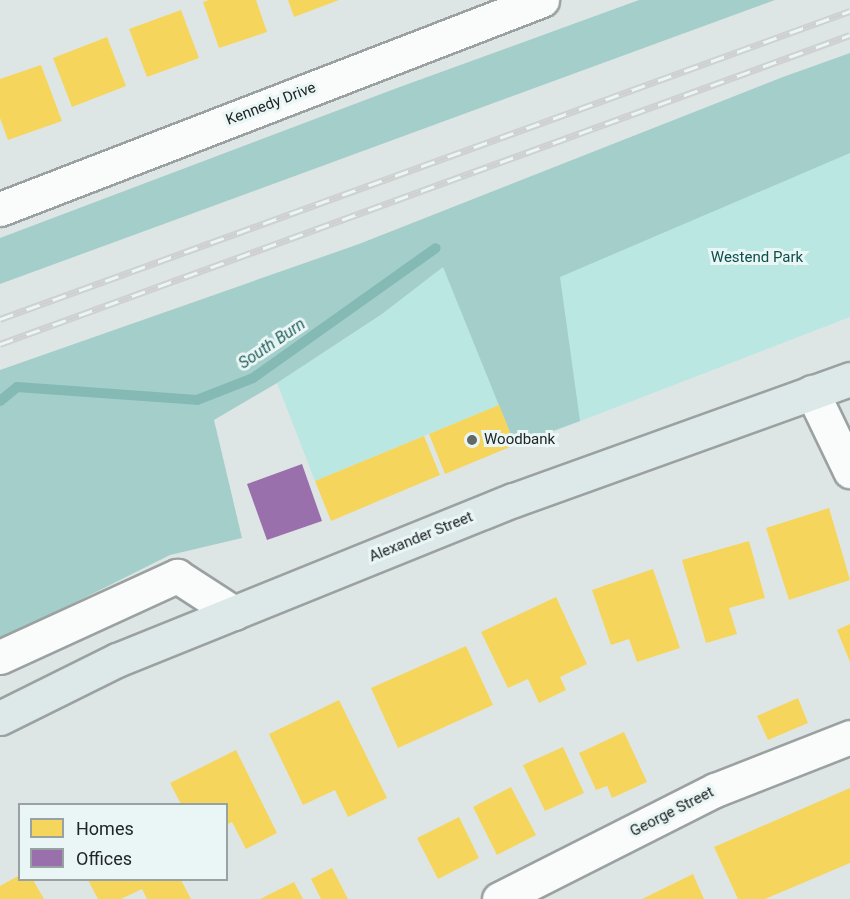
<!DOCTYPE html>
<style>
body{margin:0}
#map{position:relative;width:850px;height:899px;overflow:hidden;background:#dee6e5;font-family:Roboto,sans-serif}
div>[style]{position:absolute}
.green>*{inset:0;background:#bbe7e2}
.forest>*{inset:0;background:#a3ceca}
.homes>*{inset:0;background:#f6d55c}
.offices>*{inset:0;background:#9970ab}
.stream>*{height:10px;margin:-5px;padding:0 5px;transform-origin:5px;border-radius:5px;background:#84b9b4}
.roads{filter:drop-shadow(2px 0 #9ba1a1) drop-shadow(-2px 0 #9ba1a1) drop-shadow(0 2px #9ba1a1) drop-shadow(0 -2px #9ba1a1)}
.minor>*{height:33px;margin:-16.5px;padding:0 16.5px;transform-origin:16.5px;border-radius:16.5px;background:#fafbfb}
.major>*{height:33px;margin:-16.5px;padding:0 16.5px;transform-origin:16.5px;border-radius:16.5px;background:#dde9e8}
.rail>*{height:7px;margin-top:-3.5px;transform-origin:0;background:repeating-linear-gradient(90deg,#e9f6f5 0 14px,#cfd1d1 0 28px);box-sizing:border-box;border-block:2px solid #cfd1d1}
.dots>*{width:16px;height:16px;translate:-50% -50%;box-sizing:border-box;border:3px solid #e9f6f5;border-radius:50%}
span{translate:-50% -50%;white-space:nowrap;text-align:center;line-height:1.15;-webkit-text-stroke:6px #e9f6f5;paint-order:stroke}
.street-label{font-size:15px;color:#202525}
.park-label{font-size:15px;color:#0c4e49}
.poi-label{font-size:15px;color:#202525}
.left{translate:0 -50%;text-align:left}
.water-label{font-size:16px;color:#27635e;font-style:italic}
.legend{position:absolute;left:18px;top:803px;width:210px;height:78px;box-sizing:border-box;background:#e9f6f5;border:2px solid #99a2a2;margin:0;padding:8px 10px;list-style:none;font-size:18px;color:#202525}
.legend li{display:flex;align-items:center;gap:12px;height:30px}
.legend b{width:30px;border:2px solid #99a2a2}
</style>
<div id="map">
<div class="green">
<div style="clip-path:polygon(850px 123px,850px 317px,552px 432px,530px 258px)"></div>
<div style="clip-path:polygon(443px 266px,499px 405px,315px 481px,277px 383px,382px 314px)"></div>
</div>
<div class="forest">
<div style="clip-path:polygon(639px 0,775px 0,0 284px,0 238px,397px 88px)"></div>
<div style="clip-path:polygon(850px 53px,850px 153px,560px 277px,580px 421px,515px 445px,443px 267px,382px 314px,277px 383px,214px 420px,242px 538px,170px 555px,0 640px,0 370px,359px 244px,783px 77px)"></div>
</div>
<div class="homes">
<div style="clip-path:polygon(209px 0,256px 0,267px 32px,219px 48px,203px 2px)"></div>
<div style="clip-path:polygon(288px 0,339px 0,294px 17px)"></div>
<div style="clip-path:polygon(181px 10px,199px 58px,147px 77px,129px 29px)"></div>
<div style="clip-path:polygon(107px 37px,126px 86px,72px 107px,53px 58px)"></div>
<div style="clip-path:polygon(41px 65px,62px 121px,8px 140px,0 118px,0 79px)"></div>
<div style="clip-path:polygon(499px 405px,515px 445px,445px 474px,429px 434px)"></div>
<div style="clip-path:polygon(424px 436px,440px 475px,331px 521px,315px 481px)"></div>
<div style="clip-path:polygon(829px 508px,850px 580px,789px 600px,766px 528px)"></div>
<div style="clip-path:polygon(749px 541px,765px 598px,729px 608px,737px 634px,706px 643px,682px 560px)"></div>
<div style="clip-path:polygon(653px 569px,680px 648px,637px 662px,629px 639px,611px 645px,592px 590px)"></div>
<div style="clip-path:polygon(556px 597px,587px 664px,560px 677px,566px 690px,539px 703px,528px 679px,508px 688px,481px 632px)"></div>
<div style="clip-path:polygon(850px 624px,850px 662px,837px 630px)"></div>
<div style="clip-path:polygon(466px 646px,493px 705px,398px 748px,371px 688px)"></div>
<div style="clip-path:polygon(798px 698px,808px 723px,768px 740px,757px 716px)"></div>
<div style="clip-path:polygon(339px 700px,387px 798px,348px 817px,335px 790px,303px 805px,269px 734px)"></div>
<div style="clip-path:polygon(624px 732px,647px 782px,612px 798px,607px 786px,596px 790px,579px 753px)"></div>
<div style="clip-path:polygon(563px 747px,584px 793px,545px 811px,523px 765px)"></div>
<div style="clip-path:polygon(236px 750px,277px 833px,246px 849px,232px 822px,226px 825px,226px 804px,181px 804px,170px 783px)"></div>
<div style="clip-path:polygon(511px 787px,536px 835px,497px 855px,473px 807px)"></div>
<div style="clip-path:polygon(850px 788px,850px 863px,765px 899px,738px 899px,714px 847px)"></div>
<div style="clip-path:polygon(459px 817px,479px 858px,438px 879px,417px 838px)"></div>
<div style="clip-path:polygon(332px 868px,348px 899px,321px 899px,311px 879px)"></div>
<div style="clip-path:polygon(693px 874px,704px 899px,642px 899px)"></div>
<div style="clip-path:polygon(20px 875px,20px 880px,33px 880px,44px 899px,0 899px,0 886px)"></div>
<div style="clip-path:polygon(88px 880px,181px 880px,191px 899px,147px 899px,142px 889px,121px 899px,98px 899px)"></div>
<div style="clip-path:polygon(294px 882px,303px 899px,260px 899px)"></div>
</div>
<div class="offices">
<div style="clip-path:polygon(302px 464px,322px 521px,267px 540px,247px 484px)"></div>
</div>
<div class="stream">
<div style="left:0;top:401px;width:22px;rotate:-39deg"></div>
<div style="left:17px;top:387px;width:180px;rotate:4.1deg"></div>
<div style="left:197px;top:400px;width:60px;rotate:-21.4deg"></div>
<div style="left:253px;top:378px;width:224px;rotate:-35.4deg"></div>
</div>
<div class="roads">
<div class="minor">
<div style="left:0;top:209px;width:581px;rotate:-21.09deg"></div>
<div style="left:812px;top:392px;width:88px;rotate:64.3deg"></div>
<div style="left:0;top:657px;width:195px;rotate:-24.6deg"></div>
<div style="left:177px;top:576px;width:68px;rotate:33deg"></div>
<div style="left:499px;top:899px;width:242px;rotate:-26.8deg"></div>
<div style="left:715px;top:790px;width:145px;rotate:-21.4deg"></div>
</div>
<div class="major">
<div style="left:0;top:718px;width:131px;rotate:-26.4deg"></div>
<div style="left:117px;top:660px;width:428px;rotate:-22deg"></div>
<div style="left:514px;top:500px;width:357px;rotate:-19.8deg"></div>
</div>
</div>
<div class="rail">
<div style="left:0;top:319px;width:904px;rotate:-19.92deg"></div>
<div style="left:0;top:344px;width:904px;rotate:-19.98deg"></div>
</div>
<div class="dots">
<div style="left:472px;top:440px;background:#626968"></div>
</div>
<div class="street-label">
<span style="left:271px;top:104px;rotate:-21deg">Kennedy Drive</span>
<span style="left:421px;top:537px;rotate:-22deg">Alexander Street</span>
<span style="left:672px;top:812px;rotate:-27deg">George Street</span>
</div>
<div class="park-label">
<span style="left:757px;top:258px">Westend Park</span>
</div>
<div class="poi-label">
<span class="left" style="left:484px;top:440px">Woodbank</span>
</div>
<div class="water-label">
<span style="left:272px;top:344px;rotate:-34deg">South Burn</span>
</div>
<ul class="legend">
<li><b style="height:16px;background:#f6d55c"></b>Homes</li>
<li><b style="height:16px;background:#9970ab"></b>Offices</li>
</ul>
</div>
